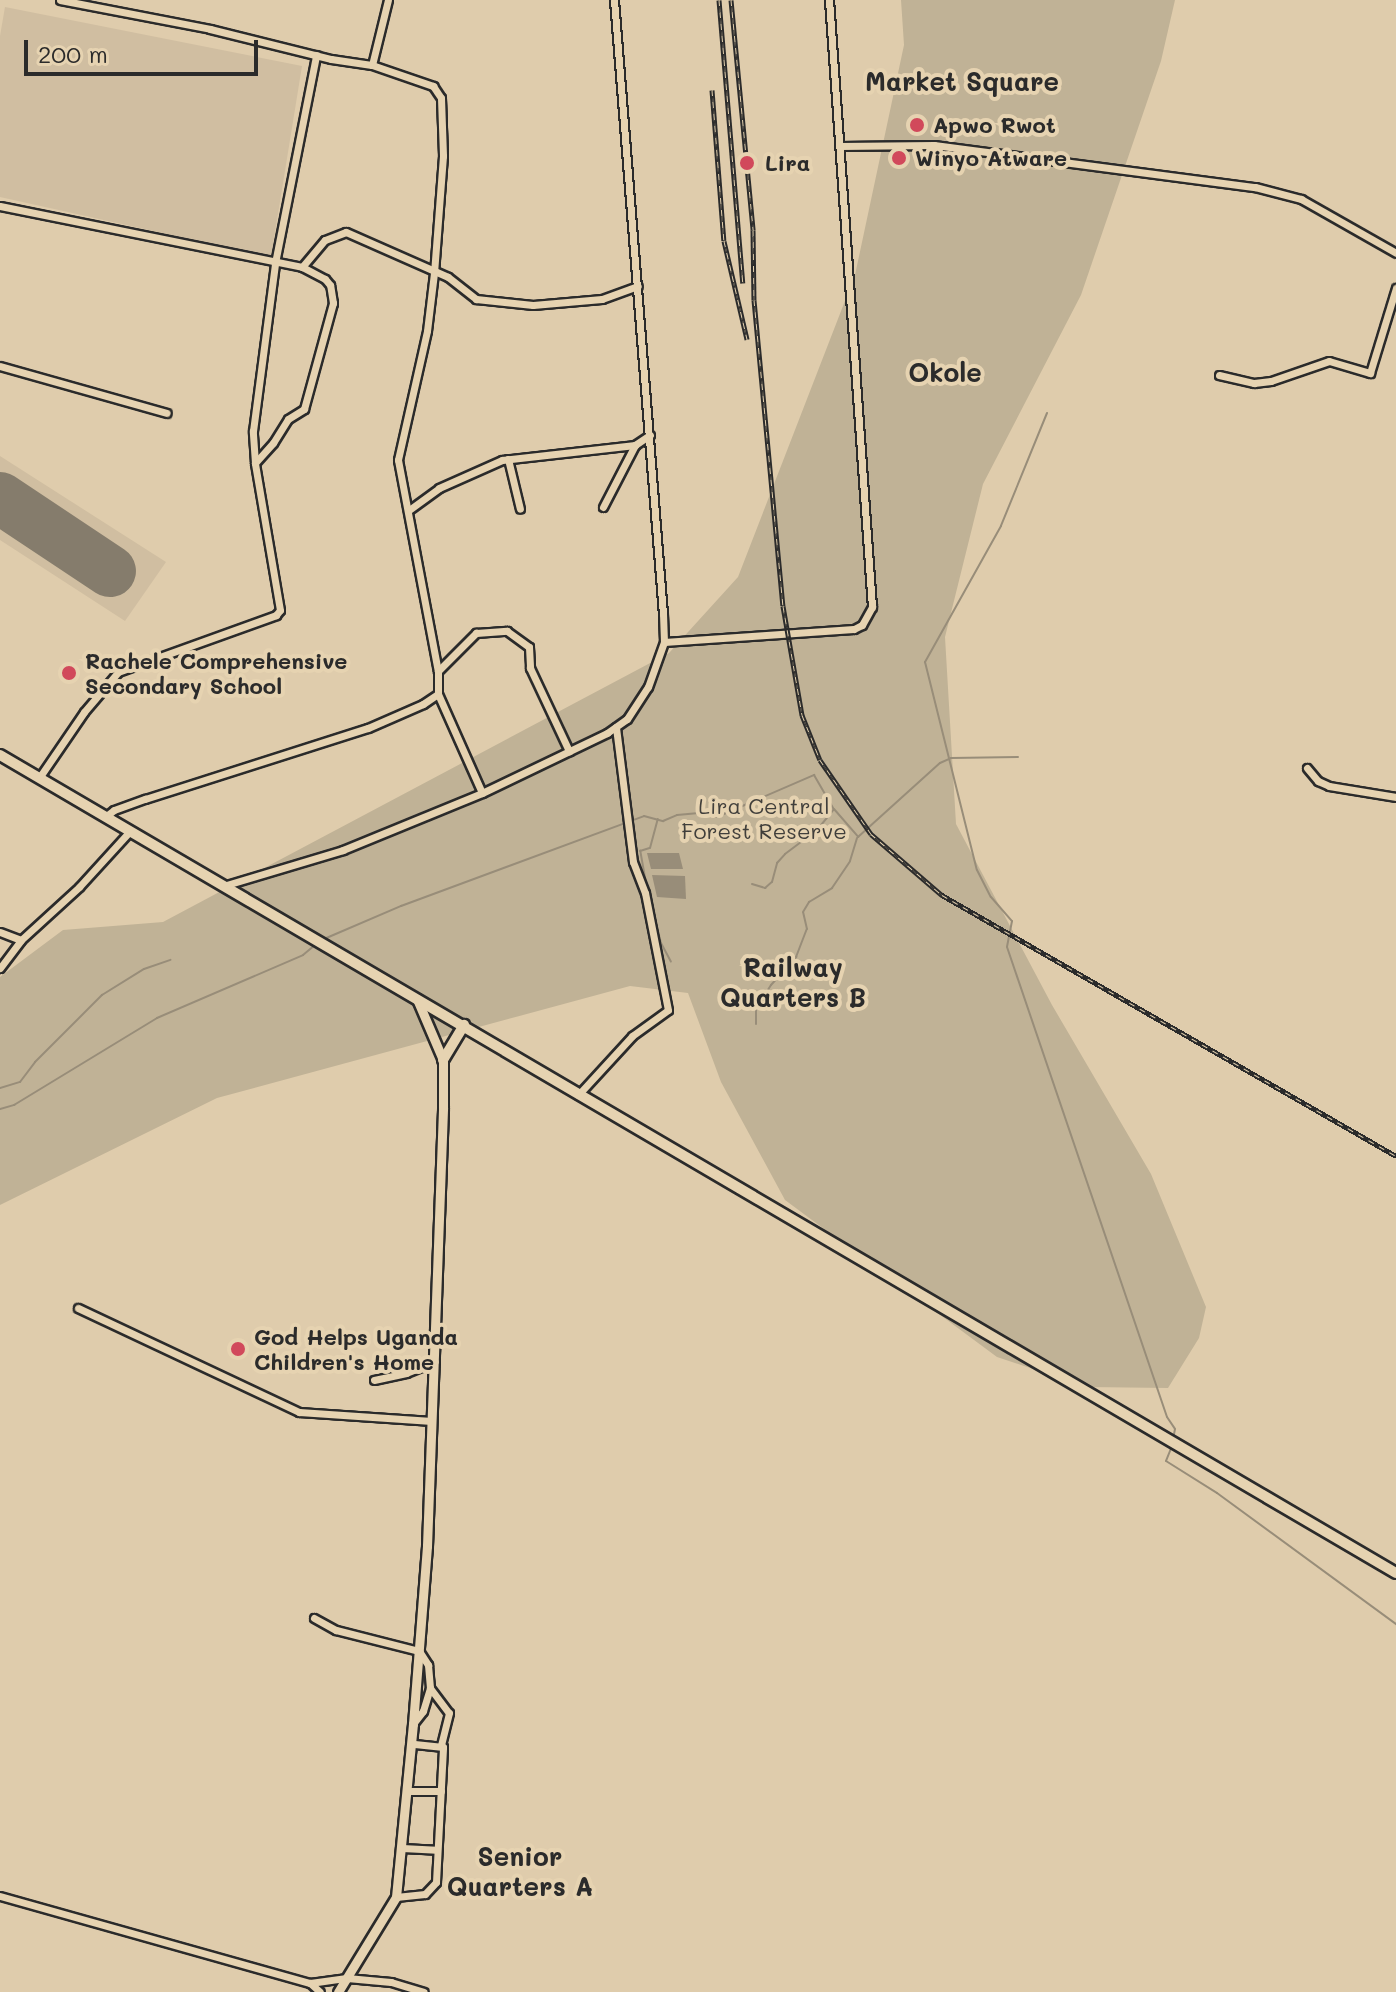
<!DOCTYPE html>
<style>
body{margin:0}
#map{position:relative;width:1396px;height:1992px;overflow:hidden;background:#dfccac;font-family:Mali,sans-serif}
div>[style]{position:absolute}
.built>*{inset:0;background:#d0bea1}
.green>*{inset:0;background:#c0b296}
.water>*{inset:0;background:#988d79}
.stream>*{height:2px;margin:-1px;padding:0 1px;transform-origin:1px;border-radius:1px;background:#988d79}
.runway>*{height:52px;margin:-26px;padding:0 26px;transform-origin:26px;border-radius:26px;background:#857c6c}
.roads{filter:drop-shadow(2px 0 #2b2b2b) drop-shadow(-2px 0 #2b2b2b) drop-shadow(0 2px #2b2b2b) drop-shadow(0 -2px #2b2b2b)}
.minor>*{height:7px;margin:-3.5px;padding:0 3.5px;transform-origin:3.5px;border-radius:3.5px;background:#e6d3b1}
.tertiary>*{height:9px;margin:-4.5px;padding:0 4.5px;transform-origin:4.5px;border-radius:4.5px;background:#e6d3b1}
.secondary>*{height:10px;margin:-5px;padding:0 5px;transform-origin:5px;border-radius:5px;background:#e6d3b1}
.rail>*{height:5px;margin-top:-2.5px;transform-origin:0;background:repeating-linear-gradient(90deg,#e6d3b1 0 6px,#2b2b2b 0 12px);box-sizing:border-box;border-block:2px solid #2b2b2b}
.dots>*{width:22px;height:22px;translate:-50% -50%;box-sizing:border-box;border:4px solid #e6d3b1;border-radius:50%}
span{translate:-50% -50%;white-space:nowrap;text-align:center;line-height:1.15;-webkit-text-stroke:8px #e6d3b1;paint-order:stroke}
.poi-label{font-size:22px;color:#2b2b2b;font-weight:700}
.left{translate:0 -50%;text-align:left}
.park-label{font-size:22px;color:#413f3b}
.quarter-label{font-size:26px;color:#2b2b2b;font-weight:700}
.scale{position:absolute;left:24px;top:40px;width:234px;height:36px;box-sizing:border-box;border:4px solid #2b2b2b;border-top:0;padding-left:10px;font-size:24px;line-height:28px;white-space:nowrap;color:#2b2b2b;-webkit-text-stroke:6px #e6d3b1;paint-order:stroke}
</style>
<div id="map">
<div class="built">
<div style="clip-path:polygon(5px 7px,302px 66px,271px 257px,0 197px,0 36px)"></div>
<div style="clip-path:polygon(0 456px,166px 562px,125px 621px,0 540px)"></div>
</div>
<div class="green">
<div style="clip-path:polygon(901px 0,1175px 0,1161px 61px,1081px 295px,983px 484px,945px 637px,956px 824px,1052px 1005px,1151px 1174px,1206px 1307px,1199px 1338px,1168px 1388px,1087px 1387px,997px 1357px,785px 1200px,721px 1082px,688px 993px,630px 986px,217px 1098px,0 1205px,0 977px,63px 930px,163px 922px,669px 653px,738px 577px,855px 275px,904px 45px)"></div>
</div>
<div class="water">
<div style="clip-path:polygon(647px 853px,679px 853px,683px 869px,651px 869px)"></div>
<div style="clip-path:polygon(652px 875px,685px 876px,686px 899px,657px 897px)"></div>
</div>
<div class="stream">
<div style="left:1047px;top:413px;width:122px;rotate:112.2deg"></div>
<div style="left:1001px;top:526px;width:156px;rotate:119.2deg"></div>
<div style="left:925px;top:662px;width:214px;rotate:76deg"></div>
<div style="left:977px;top:870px;width:30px;rotate:63deg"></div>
<div style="left:991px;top:897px;width:32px;rotate:49deg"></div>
<div style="left:1012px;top:921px;width:26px;rotate:101deg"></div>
<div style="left:1007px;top:947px;width:496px;rotate:71.2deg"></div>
<div style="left:1167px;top:1417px;width:14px;rotate:56deg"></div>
<div style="left:1175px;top:1429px;width:10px;rotate:101deg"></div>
<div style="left:752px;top:884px;width:14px;rotate:17deg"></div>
<div style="left:765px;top:888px;width:9px;rotate:-41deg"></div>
<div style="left:772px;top:882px;width:20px;rotate:-75deg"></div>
<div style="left:777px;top:863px;width:12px;rotate:-48deg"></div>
<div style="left:785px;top:854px;width:40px;rotate:-37deg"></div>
<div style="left:817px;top:830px;width:26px;rotate:-51deg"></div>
<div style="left:647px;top:889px;width:39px;rotate:-100deg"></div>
<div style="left:640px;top:851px;width:10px;rotate:-17deg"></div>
<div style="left:650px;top:848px;width:30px;rotate:-75deg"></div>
<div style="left:650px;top:899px;width:45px;rotate:76deg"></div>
<div style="left:661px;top:943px;width:21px;rotate:62deg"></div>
<div style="left:324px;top:939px;width:84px;rotate:-23.2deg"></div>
<div style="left:401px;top:906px;width:259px;rotate:-20.3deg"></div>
<div style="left:644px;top:816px;width:20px;rotate:15deg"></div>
<div style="left:663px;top:821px;width:15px;rotate:-23deg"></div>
<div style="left:677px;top:815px;width:22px;rotate:-5deg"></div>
<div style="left:699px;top:813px;width:18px;rotate:13deg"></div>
<div style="left:717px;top:817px;width:106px;rotate:-23.4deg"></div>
<div style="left:814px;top:775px;width:39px;rotate:60deg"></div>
<div style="left:834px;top:809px;width:37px;rotate:49deg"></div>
<div style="left:858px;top:837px;width:110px;rotate:-42.1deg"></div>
<div style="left:940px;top:763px;width:12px;rotate:-24deg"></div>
<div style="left:951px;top:758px;width:67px;rotate:-0.9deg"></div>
<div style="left:756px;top:1024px;width:15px;rotate:-90deg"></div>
<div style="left:756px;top:1009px;width:28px;rotate:-58deg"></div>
<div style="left:771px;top:985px;width:38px;rotate:-48deg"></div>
<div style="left:796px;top:957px;width:30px;rotate:-69deg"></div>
<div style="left:807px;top:929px;width:17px;rotate:-103deg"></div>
<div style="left:803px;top:912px;width:12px;rotate:-59deg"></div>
<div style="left:809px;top:902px;width:27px;rotate:-31deg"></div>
<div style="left:832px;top:888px;width:32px;rotate:-56deg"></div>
<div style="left:850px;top:861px;width:24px;rotate:-73deg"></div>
<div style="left:0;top:1088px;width:21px;rotate:-17deg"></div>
<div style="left:20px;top:1082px;width:25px;rotate:-53deg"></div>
<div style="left:35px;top:1062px;width:95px;rotate:-45deg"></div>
<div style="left:102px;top:995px;width:49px;rotate:-31.8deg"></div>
<div style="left:144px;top:969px;width:28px;rotate:-19deg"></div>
<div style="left:0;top:1109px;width:15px;rotate:-16deg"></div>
<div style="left:14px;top:1105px;width:167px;rotate:-31.3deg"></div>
<div style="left:157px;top:1018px;width:159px;rotate:-23.3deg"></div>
<div style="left:303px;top:955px;width:16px;rotate:-40deg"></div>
<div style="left:1172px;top:1446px;width:16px;rotate:112deg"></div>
<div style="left:1166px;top:1461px;width:60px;rotate:32.1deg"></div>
<div style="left:1217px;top:1493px;width:222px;rotate:36.2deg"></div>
</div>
<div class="runway">
<div style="left:0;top:498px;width:132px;rotate:33.6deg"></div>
</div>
<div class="roads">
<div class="minor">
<div style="left:60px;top:0;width:153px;rotate:10.9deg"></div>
<div style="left:210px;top:29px;width:125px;rotate:13.9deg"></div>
<div style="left:331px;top:59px;width:41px;rotate:8.3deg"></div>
<div style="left:372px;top:65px;width:67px;rotate:-76.2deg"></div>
<div style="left:372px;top:65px;width:65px;rotate:19deg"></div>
<div style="left:433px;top:86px;width:14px;rotate:56deg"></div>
<div style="left:441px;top:98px;width:58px;rotate:88deg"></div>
<div style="left:443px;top:156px;width:117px;rotate:94.4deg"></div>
<div style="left:434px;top:273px;width:58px;rotate:96.9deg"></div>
<div style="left:427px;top:331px;width:132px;rotate:102.7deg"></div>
<div style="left:398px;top:460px;width:215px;rotate:79.3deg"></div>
<div style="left:438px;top:671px;width:23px;rotate:90deg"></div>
<div style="left:438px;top:694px;width:108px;rotate:66deg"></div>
<div style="left:840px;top:146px;width:94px;rotate:-0.6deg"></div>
<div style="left:934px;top:145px;width:324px;rotate:7.5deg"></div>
<div style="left:1255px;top:187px;width:48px;rotate:14.6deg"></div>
<div style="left:1301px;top:199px;width:109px;rotate:29.6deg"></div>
<div style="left:0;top:206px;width:308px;rotate:11.4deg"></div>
<div style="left:302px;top:267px;width:35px;rotate:-50deg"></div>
<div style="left:325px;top:240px;width:22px;rotate:-21deg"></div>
<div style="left:346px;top:232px;width:111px;rotate:23.8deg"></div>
<div style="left:448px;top:277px;width:36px;rotate:38deg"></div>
<div style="left:476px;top:299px;width:57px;rotate:6deg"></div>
<div style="left:533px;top:305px;width:69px;rotate:-5deg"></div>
<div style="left:602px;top:299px;width:38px;rotate:-20deg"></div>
<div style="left:0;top:366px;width:173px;rotate:15.7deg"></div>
<div style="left:1219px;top:375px;width:36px;rotate:13deg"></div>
<div style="left:1254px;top:383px;width:17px;rotate:-7deg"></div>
<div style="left:1271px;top:381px;width:61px;rotate:-19deg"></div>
<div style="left:1329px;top:361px;width:43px;rotate:16.3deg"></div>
<div style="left:1370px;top:373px;width:89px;rotate:-73deg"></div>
<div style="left:508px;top:459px;width:51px;rotate:76.5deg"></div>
<div style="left:255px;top:463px;width:27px;rotate:-48deg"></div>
<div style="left:273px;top:443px;width:28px;rotate:-58deg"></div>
<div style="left:288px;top:419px;width:19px;rotate:-32deg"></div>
<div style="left:304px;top:409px;width:110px;rotate:-74.7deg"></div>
<div style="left:333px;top:303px;width:18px;rotate:-99deg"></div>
<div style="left:330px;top:285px;width:8px;rotate:-130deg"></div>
<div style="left:325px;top:279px;width:26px;rotate:-152deg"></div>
<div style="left:603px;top:507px;width:70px;rotate:-62.7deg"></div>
<div style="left:635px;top:445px;width:18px;rotate:-34deg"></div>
<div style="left:409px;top:510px;width:37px;rotate:-36deg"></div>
<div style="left:439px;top:488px;width:69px;rotate:-24deg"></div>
<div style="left:502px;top:460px;width:134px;rotate:-6.4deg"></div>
<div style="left:664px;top:642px;width:190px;rotate:-3.9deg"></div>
<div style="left:854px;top:629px;width:9px;rotate:-27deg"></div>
<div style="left:862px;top:625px;width:21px;rotate:-61deg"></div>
<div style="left:872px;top:607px;width:609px;rotate:-94.05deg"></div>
<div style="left:438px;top:671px;width:54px;rotate:-45deg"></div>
<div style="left:476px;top:633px;width:31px;rotate:-4deg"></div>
<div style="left:507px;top:631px;width:27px;rotate:36deg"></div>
<div style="left:529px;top:647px;width:21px;rotate:87deg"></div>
<div style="left:530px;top:668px;width:92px;rotate:64.8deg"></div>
<div style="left:1307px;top:768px;width:17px;rotate:50deg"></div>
<div style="left:1318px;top:781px;width:12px;rotate:24deg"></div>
<div style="left:1329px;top:786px;width:68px;rotate:9.3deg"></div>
<div style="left:39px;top:778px;width:80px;rotate:-55.7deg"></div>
<div style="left:84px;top:712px;width:52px;rotate:-49.6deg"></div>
<div style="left:118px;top:672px;width:168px;rotate:-19.8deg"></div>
<div style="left:276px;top:615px;width:6px;rotate:-51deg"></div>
<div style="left:280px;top:610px;width:149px;rotate:-99.7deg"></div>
<div style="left:255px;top:463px;width:32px;rotate:-94deg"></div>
<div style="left:253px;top:431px;width:169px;rotate:-82.5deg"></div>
<div style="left:275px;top:263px;width:212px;rotate:-78.8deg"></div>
<div style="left:105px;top:817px;width:11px;rotate:-38deg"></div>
<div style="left:114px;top:810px;width:33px;rotate:-20deg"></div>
<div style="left:145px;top:799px;width:234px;rotate:-17.7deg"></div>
<div style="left:368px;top:728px;width:60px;rotate:-23.6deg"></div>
<div style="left:423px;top:704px;width:18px;rotate:-34deg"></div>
<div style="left:223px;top:886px;width:125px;rotate:-16.7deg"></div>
<div style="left:343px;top:850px;width:150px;rotate:-22.3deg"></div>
<div style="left:482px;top:793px;width:139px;rotate:-25.6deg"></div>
<div style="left:607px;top:733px;width:24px;rotate:-35deg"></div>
<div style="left:627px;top:719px;width:38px;rotate:-57deg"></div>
<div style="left:648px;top:687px;width:48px;rotate:-70.4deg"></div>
<div style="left:664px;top:642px;width:28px;rotate:-92deg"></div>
<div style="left:663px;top:614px;width:616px;rotate:-94.56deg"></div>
<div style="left:0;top:932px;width:22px;rotate:21deg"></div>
<div style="left:0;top:968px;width:35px;rotate:-53deg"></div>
<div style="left:21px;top:940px;width:79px;rotate:-42.4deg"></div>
<div style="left:79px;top:887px;width:76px;rotate:-47.7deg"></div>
<div style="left:578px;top:1095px;width:80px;rotate:-47.5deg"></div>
<div style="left:632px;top:1036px;width:44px;rotate:-35.8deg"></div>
<div style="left:668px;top:1010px;width:119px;rotate:-101.1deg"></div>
<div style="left:645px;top:893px;width:33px;rotate:-111deg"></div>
<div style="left:633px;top:862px;width:136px;rotate:-97.2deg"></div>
<div style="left:78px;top:1308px;width:244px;rotate:25.2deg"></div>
<div style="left:299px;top:1412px;width:133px;rotate:3.9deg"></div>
<div style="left:374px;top:1380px;width:33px;rotate:-12deg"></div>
<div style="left:406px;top:1373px;width:31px;rotate:-22deg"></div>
<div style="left:314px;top:1618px;width:25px;rotate:29deg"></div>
<div style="left:336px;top:1630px;width:86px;rotate:14.2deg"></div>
<div style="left:419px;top:1651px;width:17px;rotate:57deg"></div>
<div style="left:428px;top:1665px;width:23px;rotate:85deg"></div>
<div style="left:430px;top:1688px;width:24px;rotate:107deg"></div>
<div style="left:423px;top:1711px;width:16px;rotate:128deg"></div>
<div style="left:430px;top:1688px;width:31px;rotate:53deg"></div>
<div style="left:449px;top:1713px;width:33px;rotate:104deg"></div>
<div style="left:407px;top:1791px;width:34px"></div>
<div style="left:402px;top:1848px;width:34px;rotate:3deg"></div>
<div style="left:0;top:1896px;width:322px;rotate:15.7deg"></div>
<div style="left:310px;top:1983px;width:37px;rotate:-8deg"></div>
<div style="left:347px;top:1978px;width:44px;rotate:5.2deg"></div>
<div style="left:391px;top:1982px;width:34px;rotate:17deg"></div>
<div style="left:396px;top:1897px;width:29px;rotate:-6deg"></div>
<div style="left:425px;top:1894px;width:16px;rotate:-47deg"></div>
<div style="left:436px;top:1882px;width:135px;rotate:-87deg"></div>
<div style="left:443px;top:1747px;width:31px;rotate:-174deg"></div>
<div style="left:310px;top:1983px;width:13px;rotate:42deg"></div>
</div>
<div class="tertiary">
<div style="left:338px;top:1992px;width:111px;rotate:-58.6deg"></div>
<div style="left:396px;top:1897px;width:174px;rotate:-84.4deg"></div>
<div style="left:413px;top:1724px;width:179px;rotate:-85.5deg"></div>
<div style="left:427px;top:1546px;width:439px;rotate:-87.9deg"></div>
<div style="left:443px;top:1107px;width:47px;rotate:-90deg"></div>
<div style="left:443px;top:1060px;width:66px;rotate:-113.1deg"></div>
</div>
<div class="secondary">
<div style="left:0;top:755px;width:1618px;rotate:30.37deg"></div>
<div style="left:443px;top:1060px;width:41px;rotate:-59deg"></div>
</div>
</div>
<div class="rail">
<div style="left:719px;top:0;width:284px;rotate:85.2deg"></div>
<div style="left:731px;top:0;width:231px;rotate:84.5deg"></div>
<div style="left:753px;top:230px;width:70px;rotate:89.2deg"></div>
<div style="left:754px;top:300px;width:307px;rotate:84.6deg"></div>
<div style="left:783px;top:606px;width:111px;rotate:80.1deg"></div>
<div style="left:802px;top:715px;width:48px;rotate:68.2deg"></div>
<div style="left:820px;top:760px;width:90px;rotate:55.4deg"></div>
<div style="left:871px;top:834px;width:94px;rotate:40.7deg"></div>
<div style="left:942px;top:895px;width:524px;rotate:29.89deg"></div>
<div style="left:712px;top:90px;width:151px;rotate:85.5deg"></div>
<div style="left:724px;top:241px;width:101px;rotate:76.8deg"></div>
</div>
<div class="dots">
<div style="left:917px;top:125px;background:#d1495b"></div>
<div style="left:899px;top:158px;background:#d1495b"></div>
<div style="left:747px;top:163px;background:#d1495b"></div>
<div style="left:69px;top:673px;background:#d1495b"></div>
<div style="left:238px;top:1349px;background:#d1495b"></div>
</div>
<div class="poi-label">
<span class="left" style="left:933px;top:125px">Apwo Rwot</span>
<span class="left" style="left:915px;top:158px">Winyo Atware</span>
<span class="left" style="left:765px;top:163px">Lira</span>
<span class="left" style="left:85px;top:673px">Rachele Comprehensive<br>Secondary School</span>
<span class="left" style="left:254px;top:1349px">God Helps Uganda<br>Children's Home</span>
</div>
<div class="park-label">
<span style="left:764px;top:818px">Lira Central<br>Forest Reserve</span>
</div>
<div class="quarter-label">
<span style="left:962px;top:82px">Market Square</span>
<span style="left:945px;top:373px">Okole</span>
<span style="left:793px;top:983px">Railway<br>Quarters B</span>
<span style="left:520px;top:1872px">Senior<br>Quarters A</span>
</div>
<div class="scale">200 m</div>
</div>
